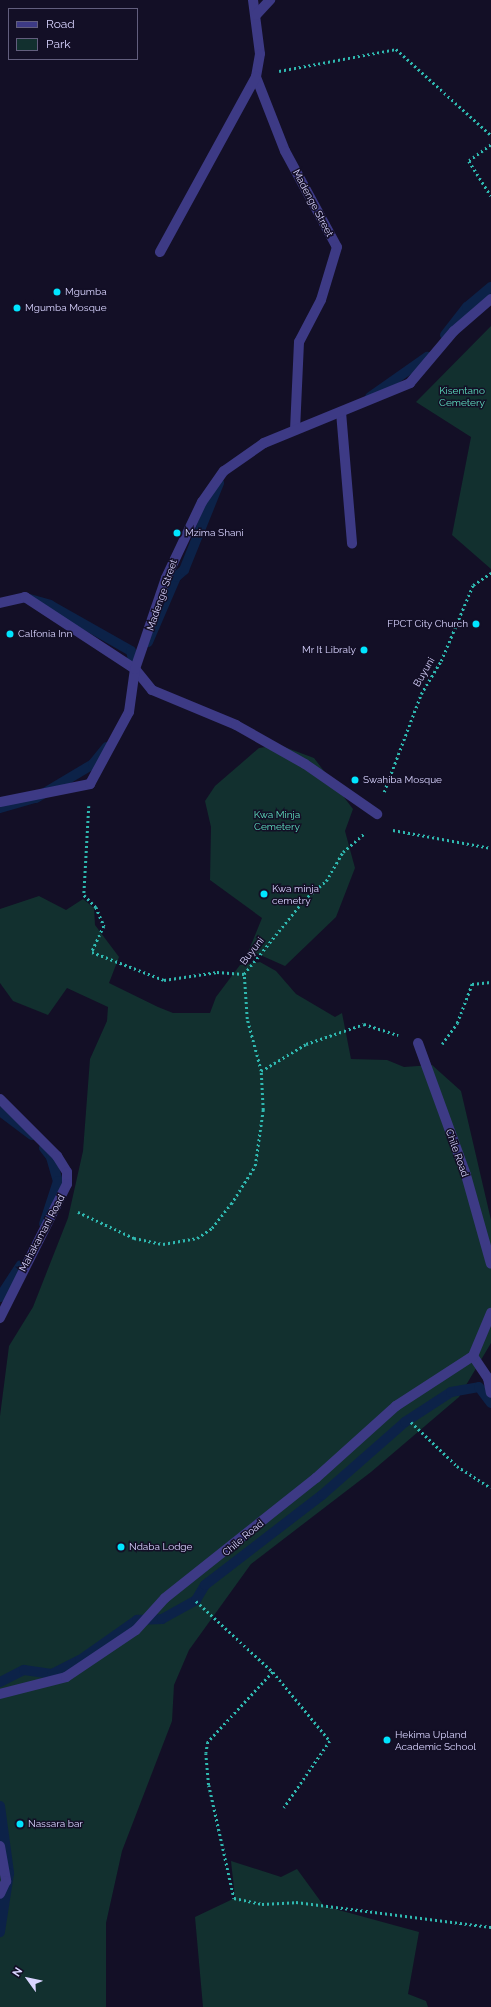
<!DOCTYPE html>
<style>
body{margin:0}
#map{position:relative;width:491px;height:2007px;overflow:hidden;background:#130f26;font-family:Raleway,sans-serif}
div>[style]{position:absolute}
.green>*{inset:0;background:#12302f}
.stream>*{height:10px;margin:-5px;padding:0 5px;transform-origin:5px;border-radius:5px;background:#0c2248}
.path>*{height:2.5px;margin-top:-1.25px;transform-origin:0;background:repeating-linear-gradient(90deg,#2fb8b0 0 2px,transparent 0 5px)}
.minor>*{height:10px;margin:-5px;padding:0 5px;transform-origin:5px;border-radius:5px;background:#3d3a85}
.dots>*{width:11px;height:11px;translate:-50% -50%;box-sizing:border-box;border:2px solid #130f26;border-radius:50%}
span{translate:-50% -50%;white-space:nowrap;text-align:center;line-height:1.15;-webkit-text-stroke:3px #130f26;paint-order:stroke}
.street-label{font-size:10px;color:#d9d4ff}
.poi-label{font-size:10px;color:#d9d4ff}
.left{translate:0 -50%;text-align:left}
.right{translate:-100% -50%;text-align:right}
.park-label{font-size:10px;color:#5fe0c0}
.legend{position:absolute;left:8px;top:8px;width:130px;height:52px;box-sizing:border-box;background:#130f26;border:1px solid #625e7d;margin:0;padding:5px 7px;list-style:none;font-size:12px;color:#d9d4ff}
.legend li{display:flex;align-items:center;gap:8px;height:20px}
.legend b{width:20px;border:1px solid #625e7d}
.north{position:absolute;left:8px;top:1959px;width:40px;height:40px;-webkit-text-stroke:3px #130f26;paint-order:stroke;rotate:303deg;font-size:11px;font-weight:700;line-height:16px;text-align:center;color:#d9d4ff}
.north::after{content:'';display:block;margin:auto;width:14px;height:18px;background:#d9d4ff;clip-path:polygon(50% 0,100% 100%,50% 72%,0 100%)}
</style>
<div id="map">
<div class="green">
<div style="clip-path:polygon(491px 326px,491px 569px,452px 535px,471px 437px,416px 402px)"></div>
<div style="clip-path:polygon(279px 745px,314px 758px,353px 809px,345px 831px,355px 868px,336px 917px,285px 966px,249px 950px,262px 918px,210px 880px,211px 827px,205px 801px,215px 786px,259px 748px)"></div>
<div style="clip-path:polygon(39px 896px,66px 910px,83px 899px,94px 908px,95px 925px,119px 957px,109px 983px,158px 1007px,173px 1013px,210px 1013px,216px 997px,240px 965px,260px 962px,276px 971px,296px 994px,335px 1017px,342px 1013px,351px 1059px,387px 1060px,404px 1067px,432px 1065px,461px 1091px,491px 1220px,491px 1343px,459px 1397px,371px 1472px,251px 1564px,189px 1650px,174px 1685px,172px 1721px,122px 1851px,106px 1923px,106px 2007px,0 2007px,0 1416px,9px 1346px,33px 1307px,68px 1218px,83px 1151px,90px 1059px,107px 1021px,108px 1007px,67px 988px,48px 1015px,13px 1001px,0 983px,0 909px)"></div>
<div style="clip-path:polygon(231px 1861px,281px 1877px,297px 1869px,324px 1906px,419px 1932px,408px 1994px,426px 2001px,428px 2007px,203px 2007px,195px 1917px,235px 1898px)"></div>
</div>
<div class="stream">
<div style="left:445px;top:335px;width:36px;rotate:-52deg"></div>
<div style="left:467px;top:307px;width:31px;rotate:-40deg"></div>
<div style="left:370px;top:397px;width:70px;rotate:-35.1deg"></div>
<div style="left:26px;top:598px;width:25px;rotate:16deg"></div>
<div style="left:50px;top:605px;width:93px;rotate:29.6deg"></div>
<div style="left:131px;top:651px;width:18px;rotate:77deg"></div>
<div style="left:135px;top:669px;width:3px;rotate:-72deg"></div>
<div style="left:148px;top:642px;width:71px;rotate:-66.7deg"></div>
<div style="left:176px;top:577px;width:11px;rotate:-41deg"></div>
<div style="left:184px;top:570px;width:94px;rotate:-68.1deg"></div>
<div style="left:0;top:808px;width:37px;rotate:-16deg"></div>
<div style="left:36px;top:798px;width:66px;rotate:-30.8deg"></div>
<div style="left:93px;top:764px;width:22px;rotate:-51deg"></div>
<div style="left:0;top:1111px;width:40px;rotate:37deg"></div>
<div style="left:44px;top:1148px;width:11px;rotate:52deg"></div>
<div style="left:51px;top:1157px;width:25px;rotate:74deg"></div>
<div style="left:58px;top:1181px;width:45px;rotate:108deg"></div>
<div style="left:0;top:1297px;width:38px;rotate:-57deg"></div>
<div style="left:0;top:1682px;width:27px;rotate:-27deg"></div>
<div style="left:24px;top:1670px;width:28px;rotate:8deg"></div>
<div style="left:52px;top:1674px;width:31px;rotate:-27deg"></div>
<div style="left:80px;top:1660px;width:70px;rotate:-35.1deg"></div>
<div style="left:137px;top:1620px;width:25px;rotate:-2deg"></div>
<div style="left:162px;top:1619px;width:39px;rotate:-29deg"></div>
<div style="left:196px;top:1600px;width:17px;rotate:-59deg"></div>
<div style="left:205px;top:1585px;width:148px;rotate:-37.6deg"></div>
<div style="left:322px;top:1495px;width:111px;rotate:-41.3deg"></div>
<div style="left:405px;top:1422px;width:55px;rotate:-33.1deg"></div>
<div style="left:451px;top:1392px;width:28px;rotate:-10deg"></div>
<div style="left:479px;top:1387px;width:20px;rotate:53deg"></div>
<div style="left:0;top:1806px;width:68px;rotate:82.3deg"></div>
<div style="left:9px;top:1873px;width:60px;rotate:98.7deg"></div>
</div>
<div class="path">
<div style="left:279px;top:71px;width:119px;rotate:-10.6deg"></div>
<div style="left:396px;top:49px;width:128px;rotate:42.2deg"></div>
<div style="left:491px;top:145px;width:27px;rotate:144deg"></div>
<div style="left:469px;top:161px;width:41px;rotate:57.8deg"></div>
<div style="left:384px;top:792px;width:105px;rotate:-69.3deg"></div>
<div style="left:421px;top:694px;width:39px;rotate:-59deg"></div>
<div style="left:441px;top:661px;width:82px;rotate:-67.2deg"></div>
<div style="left:473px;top:585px;width:22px;rotate:-34deg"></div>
<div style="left:89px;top:806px;width:89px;rotate:93.2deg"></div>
<div style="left:84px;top:895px;width:17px;rotate:45deg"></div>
<div style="left:96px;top:907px;width:21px;rotate:67deg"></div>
<div style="left:104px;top:926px;width:29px;rotate:115deg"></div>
<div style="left:92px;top:952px;width:77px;rotate:21.3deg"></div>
<div style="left:164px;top:980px;width:54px;rotate:-8.6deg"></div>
<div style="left:217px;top:972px;width:27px;rotate:4deg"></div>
<div style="left:393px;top:830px;width:100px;rotate:10.4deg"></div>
<div style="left:442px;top:1044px;width:26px;rotate:-54deg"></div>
<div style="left:457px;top:1023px;width:42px;rotate:-69deg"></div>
<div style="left:472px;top:984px;width:19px;rotate:-6deg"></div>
<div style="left:261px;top:1071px;width:52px;rotate:-31deg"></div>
<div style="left:306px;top:1044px;width:61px;rotate:-19deg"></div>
<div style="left:364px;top:1024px;width:36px;rotate:18deg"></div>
<div style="left:78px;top:1212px;width:62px;rotate:24.9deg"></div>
<div style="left:134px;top:1238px;width:30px;rotate:12deg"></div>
<div style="left:163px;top:1244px;width:35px;rotate:-10deg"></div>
<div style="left:197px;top:1238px;width:18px;rotate:-34deg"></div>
<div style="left:212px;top:1228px;width:31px;rotate:-52deg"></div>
<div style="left:231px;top:1204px;width:45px;rotate:-57.7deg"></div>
<div style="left:255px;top:1166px;width:57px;rotate:-81.9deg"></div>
<div style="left:263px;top:1110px;width:39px;rotate:-93deg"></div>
<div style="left:261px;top:1071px;width:54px;rotate:-105.1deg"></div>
<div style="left:247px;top:1019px;width:45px;rotate:-93.8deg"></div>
<div style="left:244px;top:974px;width:95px;rotate:-51deg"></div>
<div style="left:304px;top:900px;width:29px;rotate:-41deg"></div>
<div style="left:326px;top:881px;width:34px;rotate:-60deg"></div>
<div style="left:343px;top:852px;width:29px;rotate:-41deg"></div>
<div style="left:411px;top:1422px;width:64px;rotate:43.7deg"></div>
<div style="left:457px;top:1466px;width:40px;rotate:32.9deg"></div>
<div style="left:196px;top:1601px;width:105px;rotate:42.7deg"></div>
<div style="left:273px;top:1672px;width:89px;rotate:50.4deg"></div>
<div style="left:330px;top:1741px;width:81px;rotate:124.5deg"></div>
<div style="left:273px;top:1672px;width:96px;rotate:132.9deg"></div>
<div style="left:208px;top:1742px;width:11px;rotate:100deg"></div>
<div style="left:206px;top:1753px;width:32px;rotate:85deg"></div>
<div style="left:209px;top:1785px;width:116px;rotate:77.5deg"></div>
<div style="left:234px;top:1898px;width:29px;rotate:12deg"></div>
<div style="left:262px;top:1904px;width:34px;rotate:-3deg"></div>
<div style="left:296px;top:1902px;width:197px;rotate:7.3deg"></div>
</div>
<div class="minor">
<div style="left:253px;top:0;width:54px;rotate:82.6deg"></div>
<div style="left:260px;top:54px;width:23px;rotate:100deg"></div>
<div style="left:256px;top:77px;width:79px;rotate:68.6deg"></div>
<div style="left:285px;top:151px;width:109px;rotate:61.6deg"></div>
<div style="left:337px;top:247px;width:55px;rotate:106.8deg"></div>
<div style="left:321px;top:300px;width:47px;rotate:117.6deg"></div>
<div style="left:299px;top:342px;width:87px;rotate:92.6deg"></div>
<div style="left:256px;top:15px;width:21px;rotate:-47deg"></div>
<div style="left:160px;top:252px;width:200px;rotate:-61.3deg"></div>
<div style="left:341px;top:412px;width:132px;rotate:85.2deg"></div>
<div style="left:0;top:603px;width:26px;rotate:-13deg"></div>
<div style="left:25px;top:597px;width:131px;rotate:33.2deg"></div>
<div style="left:135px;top:669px;width:27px;rotate:51deg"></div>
<div style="left:152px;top:690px;width:91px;rotate:22.6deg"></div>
<div style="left:236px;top:725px;width:79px;rotate:29.5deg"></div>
<div style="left:305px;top:764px;width:88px;rotate:34.8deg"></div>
<div style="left:0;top:802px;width:92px;rotate:-11.3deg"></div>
<div style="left:90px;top:784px;width:82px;rotate:-61.6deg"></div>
<div style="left:129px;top:712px;width:43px;rotate:-82.1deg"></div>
<div style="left:135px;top:669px;width:96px;rotate:-71.2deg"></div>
<div style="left:166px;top:578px;width:84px;rotate:-64.7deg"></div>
<div style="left:202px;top:502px;width:38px;rotate:-55deg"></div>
<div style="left:224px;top:471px;width:49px;rotate:-35deg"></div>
<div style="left:264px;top:443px;width:158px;rotate:-22.3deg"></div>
<div style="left:410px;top:383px;width:68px;rotate:-49.8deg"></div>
<div style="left:454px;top:331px;width:49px;rotate:-40.9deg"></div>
<div style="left:418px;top:1043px;width:140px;rotate:70deg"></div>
<div style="left:466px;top:1175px;width:92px;rotate:74.3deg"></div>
<div style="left:0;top:1099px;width:81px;rotate:45deg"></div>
<div style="left:57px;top:1156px;width:19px;rotate:58deg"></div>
<div style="left:67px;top:1172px;width:12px;rotate:90deg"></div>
<div style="left:67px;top:1184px;width:150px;rotate:116.6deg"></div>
<div style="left:473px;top:1356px;width:27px;rotate:56deg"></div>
<div style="left:488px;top:1378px;width:15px;rotate:79deg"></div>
<div style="left:0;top:1694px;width:68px;rotate:-14.4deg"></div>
<div style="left:66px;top:1677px;width:84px;rotate:-33.9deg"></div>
<div style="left:136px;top:1630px;width:43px;rotate:-47.8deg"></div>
<div style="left:165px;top:1598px;width:193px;rotate:-38.5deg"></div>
<div style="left:316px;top:1478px;width:108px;rotate:-42deg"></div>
<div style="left:396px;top:1406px;width:92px;rotate:-33deg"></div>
<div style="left:473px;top:1356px;width:47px;rotate:-67.3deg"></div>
<div style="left:0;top:1846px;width:36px;rotate:80deg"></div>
<div style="left:6px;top:1881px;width:14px;rotate:115deg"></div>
</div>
<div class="dots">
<div style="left:57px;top:292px;background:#00e5ff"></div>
<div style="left:17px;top:308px;background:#00e5ff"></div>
<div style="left:177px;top:533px;background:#00e5ff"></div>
<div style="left:476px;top:624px;background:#00e5ff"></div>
<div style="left:10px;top:634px;background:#00e5ff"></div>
<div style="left:364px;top:650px;background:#00e5ff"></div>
<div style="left:355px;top:780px;background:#00e5ff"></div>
<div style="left:264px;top:894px;background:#00e5ff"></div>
<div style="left:121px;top:1547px;background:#00e5ff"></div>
<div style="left:387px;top:1740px;background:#00e5ff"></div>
<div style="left:20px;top:1824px;background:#00e5ff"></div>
</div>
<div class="street-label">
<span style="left:313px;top:203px;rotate:62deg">Madenge Street</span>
<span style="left:162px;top:595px;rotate:-71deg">Madenge Street</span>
<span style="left:424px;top:672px;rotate:-60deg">Buyuni</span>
<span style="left:252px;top:951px;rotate:-52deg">Buyuni</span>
<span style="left:457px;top:1153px;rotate:70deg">Chile Road</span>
<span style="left:42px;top:1233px;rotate:-62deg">Mahakamani Road</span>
<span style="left:243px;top:1538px;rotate:-40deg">Chile Road</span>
</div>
<div class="poi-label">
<span class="left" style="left:65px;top:292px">Mgumba</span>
<span class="left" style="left:25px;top:308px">Mgumba Mosque</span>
<span class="left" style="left:185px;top:533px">Mzima Shani</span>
<span class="right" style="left:468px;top:624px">FPCT City Church</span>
<span class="left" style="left:18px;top:634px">Calfonia Inn</span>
<span class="right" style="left:356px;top:650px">Mr It Libraly</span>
<span class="left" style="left:363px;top:780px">Swahiba Mosque</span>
<span class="left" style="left:272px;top:894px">Kwa minja<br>cemetry</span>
<span class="left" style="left:129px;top:1547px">Ndaba Lodge</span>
<span class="left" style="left:395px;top:1740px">Hekima Upland<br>Academic School</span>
<span class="left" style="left:28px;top:1824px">Nassara bar</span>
</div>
<div class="park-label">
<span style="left:462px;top:396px">Kisentano<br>Cemetery</span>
<span style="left:277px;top:820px">Kwa Minja<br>Cemetery</span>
</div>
<ul class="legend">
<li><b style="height:5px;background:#3d3a85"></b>Road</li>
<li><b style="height:11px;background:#12302f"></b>Park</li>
</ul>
<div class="north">N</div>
</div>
